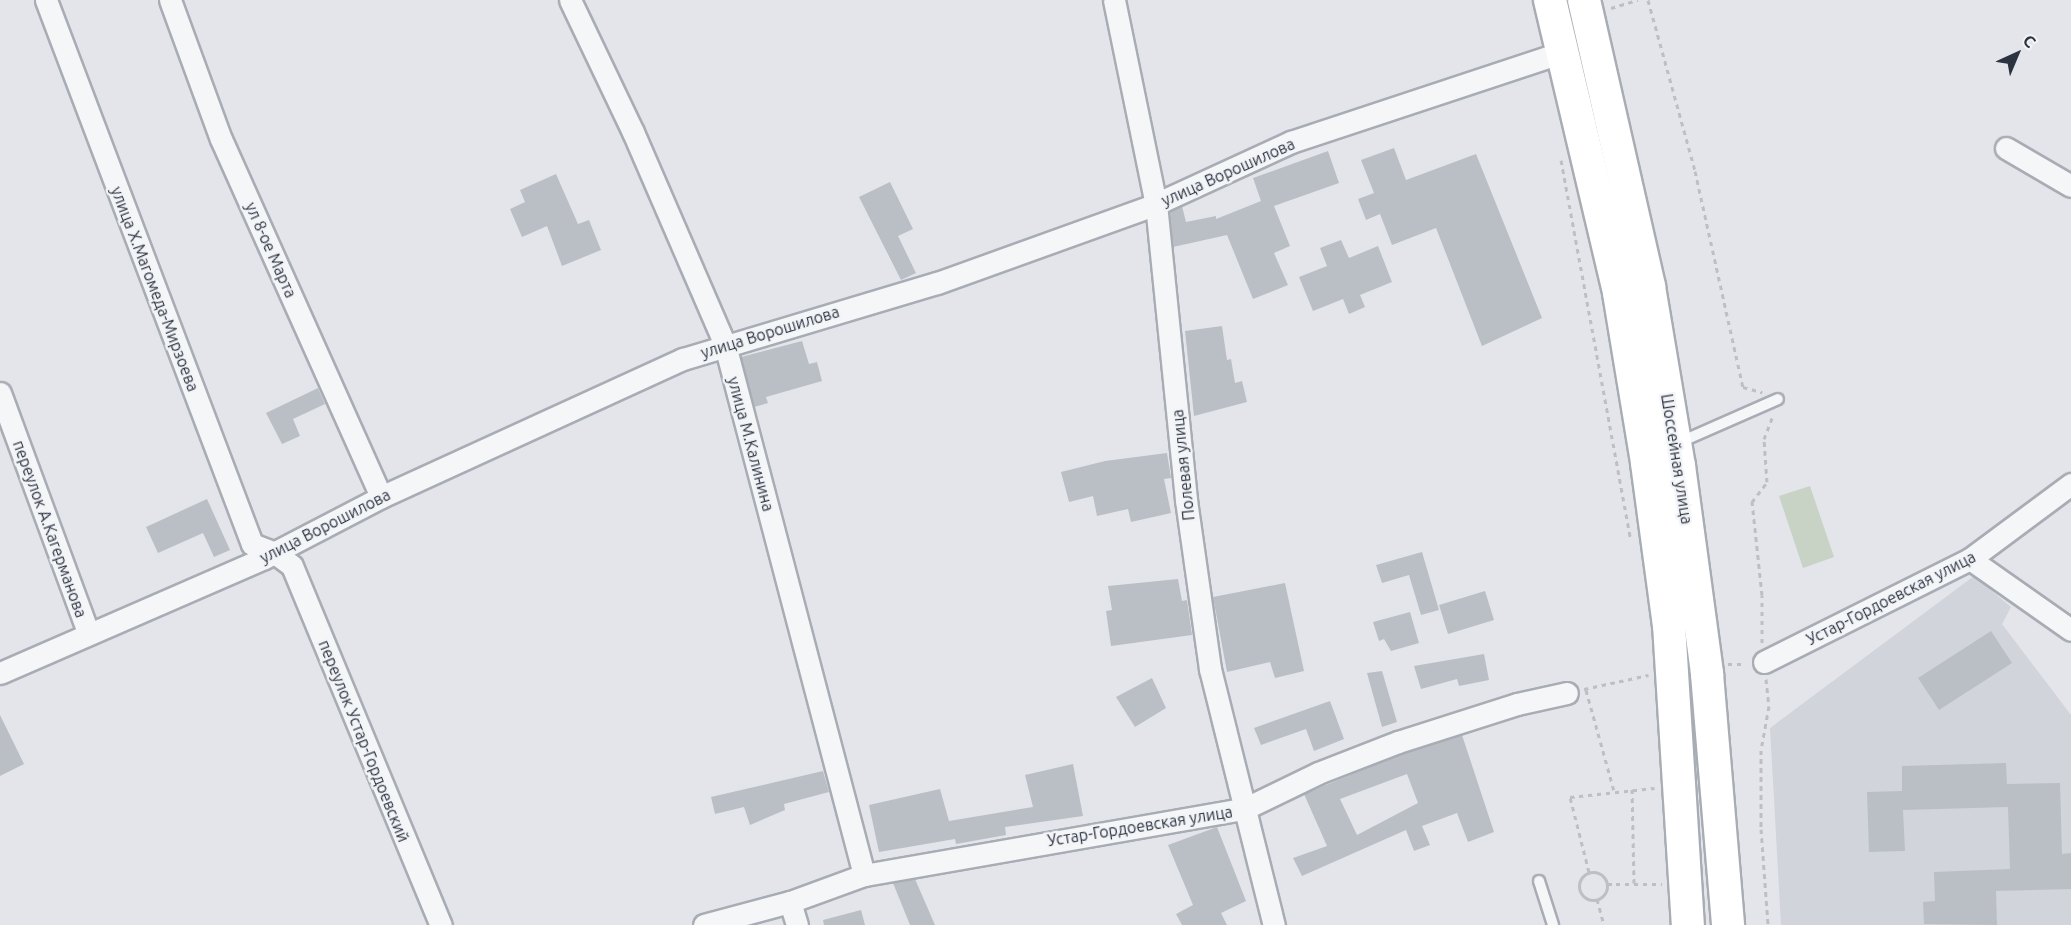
<!DOCTYPE html>
<meta charset="utf-8">
<style>
body{margin:0}
#map{position:relative;width:2071px;height:925px;overflow:hidden;background:#e3e5ea;font-family:Ubuntu,sans-serif}
div>[style]{position:absolute}
.built>*{inset:0;background:#d1d4db}
.green>*{inset:0;background:#c8d3c5}
.building>*{inset:0;background:#babfc6}
.path>*{height:3px;margin-top:-1.5px;transform-origin:0;background:repeating-linear-gradient(90deg,#bdbfc4 0 4.5px,transparent 0 9px)}
.path>.ring{margin:-1.5px;padding:0;box-sizing:content-box;background:none;border:3px solid #bdbfc4;border-radius:50%}
.roads{filter:drop-shadow(2px 0 #a8acb4) drop-shadow(-2px 0 #a8acb4) drop-shadow(0 2px #a8acb4) drop-shadow(0 -2px #a8acb4)}
.service>*{height:10px;margin:-5px;padding:0 5px;transform-origin:5px;border-radius:5px;background:#f5f6f8}
.minor>*{height:21px;margin:-10.5px;padding:0 10.5px;transform-origin:10.5px;border-radius:10.5px;background:#f5f6f8}
.primary>*{height:32px;margin:-16px;padding:0 16px;transform-origin:16px;border-radius:16px;background:#fff}
span{translate:-50% -50%;white-space:nowrap;text-align:center;line-height:1.15;-webkit-text-stroke:4.5px #f2f4f7;paint-order:stroke}
.street-label{font-size:16px;color:#2c3340}
.north{position:absolute;left:1987px;top:24px;width:60px;height:60px;-webkit-text-stroke:4px #f2f4f7;paint-order:stroke;rotate:44deg;font-size:16px;font-weight:700;line-height:24px;text-align:center;color:#2c3340}
.north::after{content:'';display:block;margin:auto;width:21px;height:27px;background:#2c3340;clip-path:polygon(50% 0,100% 100%,50% 72%,0 100%)}
</style>
<div id="map">
<div class="built">
<div style="clip-path:polygon(1974px 576px,2011px 607px,2002px 624px,2071px 715px,2071px 925px,1781px 925px,1770px 728px)"></div>
</div>
<div class="green">
<div style="clip-path:polygon(1810px 486px,1834px 557px,1803px 568px,1779px 496px)"></div>
</div>
<div class="building">
<div style="clip-path:polygon(1394px 148px,1406px 180px,1476px 154px,1542px 318px,1482px 346px,1436px 228px,1392px 245px,1380px 214px,1366px 220px,1358px 199px,1374px 193px,1361px 160px)"></div>
<div style="clip-path:polygon(1328px 151px,1339px 183px,1274px 206px,1290px 246px,1274px 253px,1288px 285px,1253px 299px,1227px 235px,1173px 247px,1170px 212px,1182px 206px,1186px 222px,1216px 216px,1216px 219px,1261px 201px,1253px 178px)"></div>
<div style="clip-path:polygon(556px 174px,578px 224px,589px 220px,601px 250px,562px 266px,547px 226px,522px 237px,510px 209px,525px 202px,520px 190px)"></div>
<div style="clip-path:polygon(890px 182px,913px 229px,898px 236px,916px 273px,901px 280px,859px 197px)"></div>
<div style="clip-path:polygon(1341px 240px,1349px 258px,1378px 246px,1392px 282px,1360px 295px,1365px 307px,1349px 314px,1343px 299px,1313px 311px,1299px 277px,1327px 266px,1320px 248px)"></div>
<div style="clip-path:polygon(1222px 326px,1227px 360px,1231px 359px,1235px 383px,1242px 381px,1247px 402px,1194px 416px,1185px 331px)"></div>
<div style="clip-path:polygon(802px 341px,809px 364px,817px 362px,822px 381px,766px 397px,768px 403px,754px 407px,741px 357px)"></div>
<div style="clip-path:polygon(318px 388px,325px 404px,293px 419px,300px 436px,282px 444px,266px 413px)"></div>
<div style="clip-path:polygon(1167px 453px,1171px 478px,1164px 479px,1171px 513px,1131px 522px,1128px 509px,1097px 516px,1093px 496px,1069px 502px,1061px 472px,1105px 461px)"></div>
<div style="clip-path:polygon(207px 499px,230px 550px,214px 557px,203px 533px,158px 553px,146px 527px)"></div>
<div style="clip-path:polygon(1422px 552px,1439px 610px,1421px 615px,1409px 575px,1382px 583px,1376px 565px)"></div>
<div style="clip-path:polygon(1178px 579px,1182px 601px,1187px 600px,1192px 635px,1111px 646px,1106px 611px,1112px 610px,1108px 586px)"></div>
<div style="clip-path:polygon(1285px 583px,1304px 671px,1275px 678px,1270px 662px,1227px 672px,1213px 597px)"></div>
<div style="clip-path:polygon(1485px 591px,1494px 620px,1448px 634px,1439px 605px)"></div>
<div style="clip-path:polygon(1410px 612px,1419px 643px,1391px 651px,1384px 639px,1379px 641px,1373px 622px)"></div>
<div style="clip-path:polygon(1991px 631px,2012px 663px,1939px 710px,1918px 678px)"></div>
<div style="clip-path:polygon(1484px 654px,1489px 680px,1459px 686px,1457px 679px,1421px 689px,1414px 666px)"></div>
<div style="clip-path:polygon(1382px 671px,1397px 722px,1382px 727px,1367px 673px)"></div>
<div style="clip-path:polygon(1152px 678px,1166px 708px,1135px 727px,1116px 697px)"></div>
<div style="clip-path:polygon(1330px 701px,1344px 739px,1314px 751px,1306px 729px,1261px 745px,1254px 728px)"></div>
<div style="clip-path:polygon(0 715px,24px 764px,0 776px)"></div>
<div style="clip-path:polygon(evenodd,1462px 735px,1494px 832px,1468px 842px,1457px 813px,1422px 826px,1430px 845px,1414px 851px,1406px 830px,1302px 876px,1293px 858px,1327px 846px,1304px 794px,1402px 754px,1462px 735px,1407px 774px,1418px 803px,1357px 835px,1340px 799px,1407px 774px)"></div>
<div style="clip-path:polygon(2006px 763px,2007px 784px,2060px 783px,2062px 854px,2071px 853px,2071px 889px,1996px 891px,1997px 925px,1924px 924px,1923px 902px,1935px 901px,1934px 872px,2010px 869px,2008px 807px,1903px 810px,1905px 851px,1869px 852px,1867px 792px,1902px 791px,1902px 766px)"></div>
<div style="clip-path:polygon(1073px 764px,1083px 816px,1005px 827px,1006px 835px,956px 844px,955px 839px,879px 852px,869px 805px,940px 789px,949px 821px,1033px 807px,1025px 775px)"></div>
<div style="clip-path:polygon(823px 771px,829px 792px,784px 804px,785px 810px,750px 825px,744px 807px,715px 814px,711px 797px)"></div>
<div style="clip-path:polygon(1217px 827px,1246px 901px,1221px 913px,1227px 925px,1182px 925px,1176px 914px,1193px 905px,1168px 845px)"></div>
<div style="clip-path:polygon(915px 879px,935px 925px,910px 925px,893px 883px)"></div>
<div style="clip-path:polygon(861px 910px,865px 925px,824px 925px,823px 920px)"></div>
</div>
<div class="path">
<div style="left:1648px;top:0;width:177px;rotate:74.6deg"></div>
<div style="left:1695px;top:171px;width:221px;rotate:77.5deg"></div>
<div style="left:1743px;top:387px;width:20px;rotate:15deg"></div>
<div style="left:1611px;top:8px;width:28px;rotate:-17deg"></div>
<div style="left:1561px;top:160px;width:386px;rotate:79.6deg"></div>
<div style="left:1762px;top:643px;width:48px;rotate:-90deg"></div>
<div style="left:1762px;top:595px;width:94px;rotate:-96.1deg"></div>
<div style="left:1752px;top:502px;width:25px;rotate:-53deg"></div>
<div style="left:1767px;top:482px;width:43px;rotate:-94deg"></div>
<div style="left:1764px;top:439px;width:26px;rotate:-69deg"></div>
<div style="left:1728px;top:664px;width:17px"></div>
<div style="left:1766px;top:679px;width:27px;rotate:84deg"></div>
<div style="left:1769px;top:706px;width:45px;rotate:100.3deg"></div>
<div style="left:1761px;top:750px;width:79px;rotate:90deg"></div>
<div style="left:1761px;top:829px;width:96px;rotate:85.8deg"></div>
<div style="left:1584px;top:689px;width:66px;rotate:-12.3deg"></div>
<div style="left:1586px;top:690px;width:105px;rotate:74.5deg"></div>
<div style="left:1632px;top:789px;width:94px;rotate:88.8deg"></div>
<div class="ring" style="left:1579px;top:872px;width:25px;height:25px"></div>
<div style="left:1589px;top:872px;width:77px;rotate:-104.2deg"></div>
<div style="left:1570px;top:797px;width:85px;rotate:-6deg"></div>
<div style="left:1607px;top:884px;width:55px"></div>
<div style="left:1597px;top:899px;width:27px;rotate:75deg"></div>
</div>
<div class="roads">
<div class="service">
<div style="left:1678px;top:443px;width:109px;rotate:-23.7deg"></div>
<div style="left:1539px;top:881px;width:46px;rotate:72.3deg"></div>
</div>
<div class="minor">
<div style="left:46px;top:0;width:582px;rotate:69.26deg"></div>
<div style="left:252px;top:544px;width:25px;rotate:21deg"></div>
<div style="left:275px;top:553px;width:21px;rotate:37deg"></div>
<div style="left:292px;top:566px;width:389px;rotate:67.5deg"></div>
<div style="left:170px;top:0;width:148px;rotate:69.9deg"></div>
<div style="left:221px;top:139px;width:392px;rotate:65.9deg"></div>
<div style="left:570px;top:0;width:146px;rotate:64.5deg"></div>
<div style="left:633px;top:132px;width:232px;rotate:66.6deg"></div>
<div style="left:725px;top:345px;width:548px;rotate:75.3deg"></div>
<div style="left:1114px;top:0;width:208px;rotate:78.4deg"></div>
<div style="left:1156px;top:204px;width:298px;rotate:84.2deg"></div>
<div style="left:1186px;top:500px;width:171px;rotate:81.9deg"></div>
<div style="left:1210px;top:669px;width:264px;rotate:76deg"></div>
<div style="left:2006px;top:148px;width:75px;rotate:30.3deg"></div>
<div style="left:0;top:393px;width:255px;rotate:69.8deg"></div>
<div style="left:1970px;top:559px;width:123px;rotate:35.1deg"></div>
<div style="left:1764px;top:662px;width:230px;rotate:-26.6deg"></div>
<div style="left:1970px;top:559px;width:126px;rotate:-36.6deg"></div>
<div style="left:0;top:673px;width:288px;rotate:-23.5deg"></div>
<div style="left:264px;top:558px;width:132px;rotate:-27.5deg"></div>
<div style="left:381px;top:497px;width:332px;rotate:-24.6deg"></div>
<div style="left:683px;top:359px;width:265px;rotate:-16.7deg"></div>
<div style="left:937px;top:283px;width:233px;rotate:-19.8deg"></div>
<div style="left:1156px;top:204px;width:149px;rotate:-24.7deg"></div>
<div style="left:1291px;top:142px;width:287px;rotate:-18.3deg"></div>
<div style="left:790px;top:902px;width:24px;rotate:73deg"></div>
<div style="left:704px;top:925px;width:89px;rotate:-15deg"></div>
<div style="left:790px;top:902px;width:79px;rotate:-20deg"></div>
<div style="left:864px;top:875px;width:386px;rotate:-9.9deg"></div>
<div style="left:1244px;top:809px;width:82px;rotate:-25.9deg"></div>
<div style="left:1318px;top:773px;width:86px;rotate:-21.2deg"></div>
<div style="left:1398px;top:742px;width:125px;rotate:-17.7deg"></div>
<div style="left:1517px;top:704px;width:51px;rotate:-12.4deg"></div>
</div>
<div class="primary">
<div style="left:1550px;top:0;width:301px;rotate:76.7deg"></div>
<div style="left:1619px;top:293px;width:172px;rotate:80.6deg"></div>
<div style="left:1647px;top:463px;width:163px;rotate:82.3deg"></div>
<div style="left:1669px;top:625px;width:301px;rotate:86.4deg"></div>
<div style="left:1584px;top:0;width:294px;rotate:77.2deg"></div>
<div style="left:1649px;top:287px;width:181px;rotate:80.5deg"></div>
<div style="left:1679px;top:466px;width:210px;rotate:82.3deg"></div>
<div style="left:1707px;top:674px;width:252px;rotate:85.2deg"></div>
</div>
</div>
<div class="street-label">
<span style="left:1228px;top:172px;rotate:-24deg">улица Ворошилова</span>
<span style="left:271px;top:250px;rotate:66deg">ул 8-ое Марта</span>
<span style="left:155px;top:289px;rotate:69deg">улица Х.Магомеда-Мирзоева</span>
<span style="left:770px;top:332px;rotate:-17deg">улица Ворошилова</span>
<span style="left:751px;top:444px;rotate:75deg">улица М.Калинина</span>
<span style="left:1677px;top:459px;rotate:81deg">Шоссейная улица</span>
<span style="left:1183px;top:465px;rotate:-96deg">Полевая улица</span>
<span style="left:325px;top:526px;rotate:-27deg">улица Ворошилова</span>
<span style="left:50px;top:529px;rotate:70deg">переулок А.Кагерманова</span>
<span style="left:1891px;top:598px;rotate:-27deg">Устар-Гордоевская улица</span>
<span style="left:364px;top:741px;rotate:68deg">переулок Устар-Гордоевский</span>
<span style="left:1140px;top:826px;rotate:-9deg">Устар-Гордоевская улица</span>
</div>
<div class="north">С</div>
</div>
